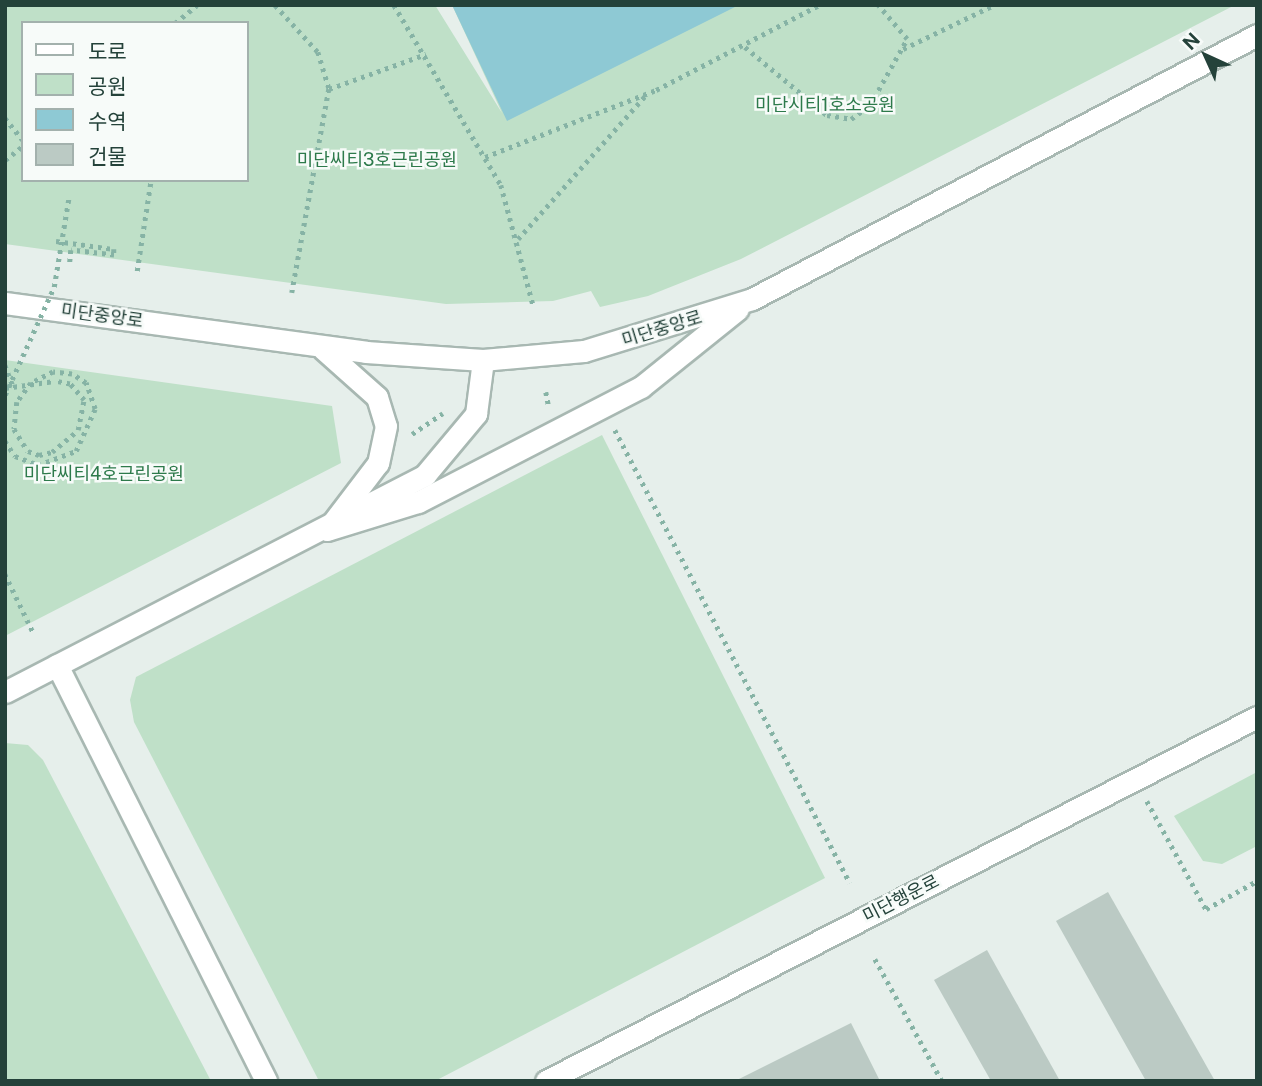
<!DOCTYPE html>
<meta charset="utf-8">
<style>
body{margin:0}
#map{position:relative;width:1262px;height:1086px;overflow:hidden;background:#e6efeb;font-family:"Public Sans","Noto Sans KR",sans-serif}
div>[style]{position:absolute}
.green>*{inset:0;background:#bfe0c8}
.water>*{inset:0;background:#8ec9d4}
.building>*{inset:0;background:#bbcac4}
.path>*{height:4.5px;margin-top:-2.25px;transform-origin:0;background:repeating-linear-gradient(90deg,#86b3a5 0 3.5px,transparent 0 8.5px)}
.roads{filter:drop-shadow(2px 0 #a8b8b2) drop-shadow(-2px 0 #a8b8b2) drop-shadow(0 2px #a8b8b2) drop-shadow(0 -2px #a8b8b2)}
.street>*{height:21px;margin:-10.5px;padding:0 10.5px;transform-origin:10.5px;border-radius:10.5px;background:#fff}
.secondary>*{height:21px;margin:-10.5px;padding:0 10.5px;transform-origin:10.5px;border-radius:10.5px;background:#fff}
.path-bridge>*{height:4.5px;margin-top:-2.25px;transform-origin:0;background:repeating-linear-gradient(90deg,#86b3a5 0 3.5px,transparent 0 8.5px)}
span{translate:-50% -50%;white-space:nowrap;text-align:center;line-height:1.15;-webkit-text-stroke:5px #f7fbf9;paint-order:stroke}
.park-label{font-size:18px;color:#2d7a4b}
.street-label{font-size:18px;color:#24423a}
.frame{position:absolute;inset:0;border:7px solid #24423a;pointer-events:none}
.legend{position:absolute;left:21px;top:21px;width:228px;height:161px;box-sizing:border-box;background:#f7fbf9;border:2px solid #a3b1ad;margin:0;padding:9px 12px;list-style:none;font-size:21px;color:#24423a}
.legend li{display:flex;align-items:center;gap:14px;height:35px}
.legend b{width:35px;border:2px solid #a3b1ad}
.north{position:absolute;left:1171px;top:21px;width:70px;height:70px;-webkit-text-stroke:5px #f7fbf9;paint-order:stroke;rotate:315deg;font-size:19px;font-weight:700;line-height:28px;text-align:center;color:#24423a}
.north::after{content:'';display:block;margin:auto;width:24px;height:32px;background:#24423a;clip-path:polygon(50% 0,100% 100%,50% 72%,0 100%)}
</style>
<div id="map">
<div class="green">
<div style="clip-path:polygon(evenodd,5px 5px,435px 5px,502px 113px,452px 5px,1235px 5px,741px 259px,648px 296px,600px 307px,591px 291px,553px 301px,446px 304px,5px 244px,5px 5px,23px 23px,247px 23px,247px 180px,23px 180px,23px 23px)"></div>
<div style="clip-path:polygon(5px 360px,332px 406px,341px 463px,5px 636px)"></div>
<div style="clip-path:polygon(602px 435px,825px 878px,435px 1081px,319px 1081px,134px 722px,130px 700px,136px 677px)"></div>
<div style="clip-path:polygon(5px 743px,28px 745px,43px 760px,211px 1081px,5px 1081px)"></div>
<div style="clip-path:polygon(1257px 772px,1257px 846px,1222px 864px,1203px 861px,1174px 816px)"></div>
</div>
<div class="water">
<div style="clip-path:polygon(452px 5px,739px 5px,507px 121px)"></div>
</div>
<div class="building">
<div style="clip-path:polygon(1108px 892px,1215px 1081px,1146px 1081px,1056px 921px)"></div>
<div style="clip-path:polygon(987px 950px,1060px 1081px,991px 1081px,934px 980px)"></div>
<div style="clip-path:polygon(851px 1023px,880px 1081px,735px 1081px)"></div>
</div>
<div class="path">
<div style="left:275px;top:5px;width:64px;rotate:47.5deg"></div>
<div style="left:318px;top:52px;width:39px;rotate:73deg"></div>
<div style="left:329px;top:89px;width:207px;rotate:100.3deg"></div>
<div style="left:394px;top:5px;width:209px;rotate:59.3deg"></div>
<div style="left:501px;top:185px;width:127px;rotate:75deg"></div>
<div style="left:1047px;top:5px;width:23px"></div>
<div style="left:175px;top:23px;width:28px;rotate:-39deg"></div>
<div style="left:745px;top:47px;width:107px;rotate:39.7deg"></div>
<div style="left:827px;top:115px;width:24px;rotate:9deg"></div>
<div style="left:851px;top:119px;width:24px;rotate:-36deg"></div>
<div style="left:870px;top:105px;width:76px;rotate:-60.7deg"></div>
<div style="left:907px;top:39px;width:45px;rotate:-130.5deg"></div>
<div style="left:903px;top:49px;width:101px;rotate:-25.8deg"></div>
<div style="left:329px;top:89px;width:103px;rotate:-19.8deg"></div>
<div style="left:5px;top:118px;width:28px;rotate:51deg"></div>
<div style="left:485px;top:157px;width:184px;rotate:-21.4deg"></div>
<div style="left:656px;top:90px;width:184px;rotate:-27.5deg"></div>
<div style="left:5px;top:160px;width:23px;rotate:-38deg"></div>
<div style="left:518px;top:239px;width:191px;rotate:-48.4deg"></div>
<div style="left:56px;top:241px;width:59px;rotate:7.9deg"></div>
<div style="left:114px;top:249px;width:6px;rotate:90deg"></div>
<div style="left:114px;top:255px;width:43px;rotate:-173.4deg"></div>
<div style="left:71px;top:250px;width:12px;rotate:95deg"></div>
<div style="left:137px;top:271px;width:92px;rotate:-81.3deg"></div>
<div style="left:5px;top:365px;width:22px;rotate:69deg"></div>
<div style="left:5px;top:388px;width:50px;rotate:-8deg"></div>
<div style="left:546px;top:392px;width:15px;rotate:79deg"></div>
<div style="left:615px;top:430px;width:510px;rotate:62.58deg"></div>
<div style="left:412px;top:434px;width:37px;rotate:-34deg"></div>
<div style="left:5px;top:574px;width:64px;rotate:64.2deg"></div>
<div style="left:1147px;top:801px;width:123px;rotate:61.4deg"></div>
<div style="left:1206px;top:909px;width:58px;rotate:-28.8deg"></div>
<div style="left:875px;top:959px;width:139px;rotate:61.2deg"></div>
</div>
<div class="roads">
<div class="street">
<div style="left:57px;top:665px;width:466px;rotate:63.3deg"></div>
<div style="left:5px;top:692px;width:473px;rotate:-27.3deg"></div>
<div style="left:425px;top:475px;width:80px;rotate:-50.1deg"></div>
<div style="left:476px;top:414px;width:54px;rotate:-82.6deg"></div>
<div style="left:546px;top:1081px;width:799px;rotate:-27.11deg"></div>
</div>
<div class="secondary">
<div style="left:5px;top:303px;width:364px;rotate:7.7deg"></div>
<div style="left:366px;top:352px;width:117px;rotate:3.9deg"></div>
<div style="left:483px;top:360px;width:101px;rotate:-5.1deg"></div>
<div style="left:584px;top:351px;width:176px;rotate:-17.2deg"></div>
<div style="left:752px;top:299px;width:570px;rotate:-27.6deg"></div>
<div style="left:323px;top:349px;width:72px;rotate:41.6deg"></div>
<div style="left:377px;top:397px;width:30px;rotate:73deg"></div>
<div style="left:386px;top:426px;width:38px;rotate:102deg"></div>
<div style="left:378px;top:463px;width:84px;rotate:127.3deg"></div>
<div style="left:327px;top:530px;width:95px;rotate:-17.1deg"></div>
<div style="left:418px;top:502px;width:251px;rotate:-27.3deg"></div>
<div style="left:641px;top:387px;width:124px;rotate:-38.8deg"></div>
</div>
</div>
<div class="path-bridge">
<div style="left:5px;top:395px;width:119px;rotate:-65.6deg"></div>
<div style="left:54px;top:287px;width:92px;rotate:-80.6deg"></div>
<div style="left:5px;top:441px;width:18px;rotate:56deg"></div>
<div style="left:15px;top:456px;width:25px;rotate:21deg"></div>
<div style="left:38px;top:465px;width:40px;rotate:-20.2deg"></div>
<div style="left:76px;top:451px;width:46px;rotate:-65.7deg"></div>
<div style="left:95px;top:409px;width:28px;rotate:-109deg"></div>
<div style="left:86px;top:383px;width:17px;rotate:-147deg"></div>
<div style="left:72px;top:374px;width:19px;rotate:-174deg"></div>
<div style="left:53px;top:372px;width:25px;rotate:153deg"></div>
<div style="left:31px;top:383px;width:24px;rotate:126deg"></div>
<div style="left:17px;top:402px;width:27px;rotate:96deg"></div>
<div style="left:14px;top:429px;width:26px;rotate:58deg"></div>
<div style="left:28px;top:451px;width:12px;rotate:20deg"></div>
<div style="left:39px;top:455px;width:13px;rotate:-13deg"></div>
<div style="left:52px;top:452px;width:34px;rotate:-40deg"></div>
<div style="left:78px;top:430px;width:31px;rotate:-79deg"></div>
<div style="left:84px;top:400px;width:21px;rotate:-131deg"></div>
<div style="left:70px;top:384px;width:15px;rotate:-169deg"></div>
</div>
<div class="park-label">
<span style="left:825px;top:105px">미단시티1호소공원</span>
<span style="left:377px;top:160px">미단씨티3호근린공원</span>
<span style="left:104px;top:474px">미단씨티4호근린공원</span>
</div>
<div class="street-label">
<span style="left:102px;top:316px;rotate:8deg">미단중앙로</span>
<span style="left:662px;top:329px;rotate:-17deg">미단중앙로</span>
<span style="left:901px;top:899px;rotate:-27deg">미단행운로</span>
</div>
<div class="frame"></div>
<ul class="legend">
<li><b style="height:9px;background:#fff"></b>도로</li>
<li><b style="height:19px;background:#bfe0c8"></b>공원</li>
<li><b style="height:19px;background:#8ec9d4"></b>수역</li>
<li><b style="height:19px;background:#bbcac4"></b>건물</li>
</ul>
<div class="north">N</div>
</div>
